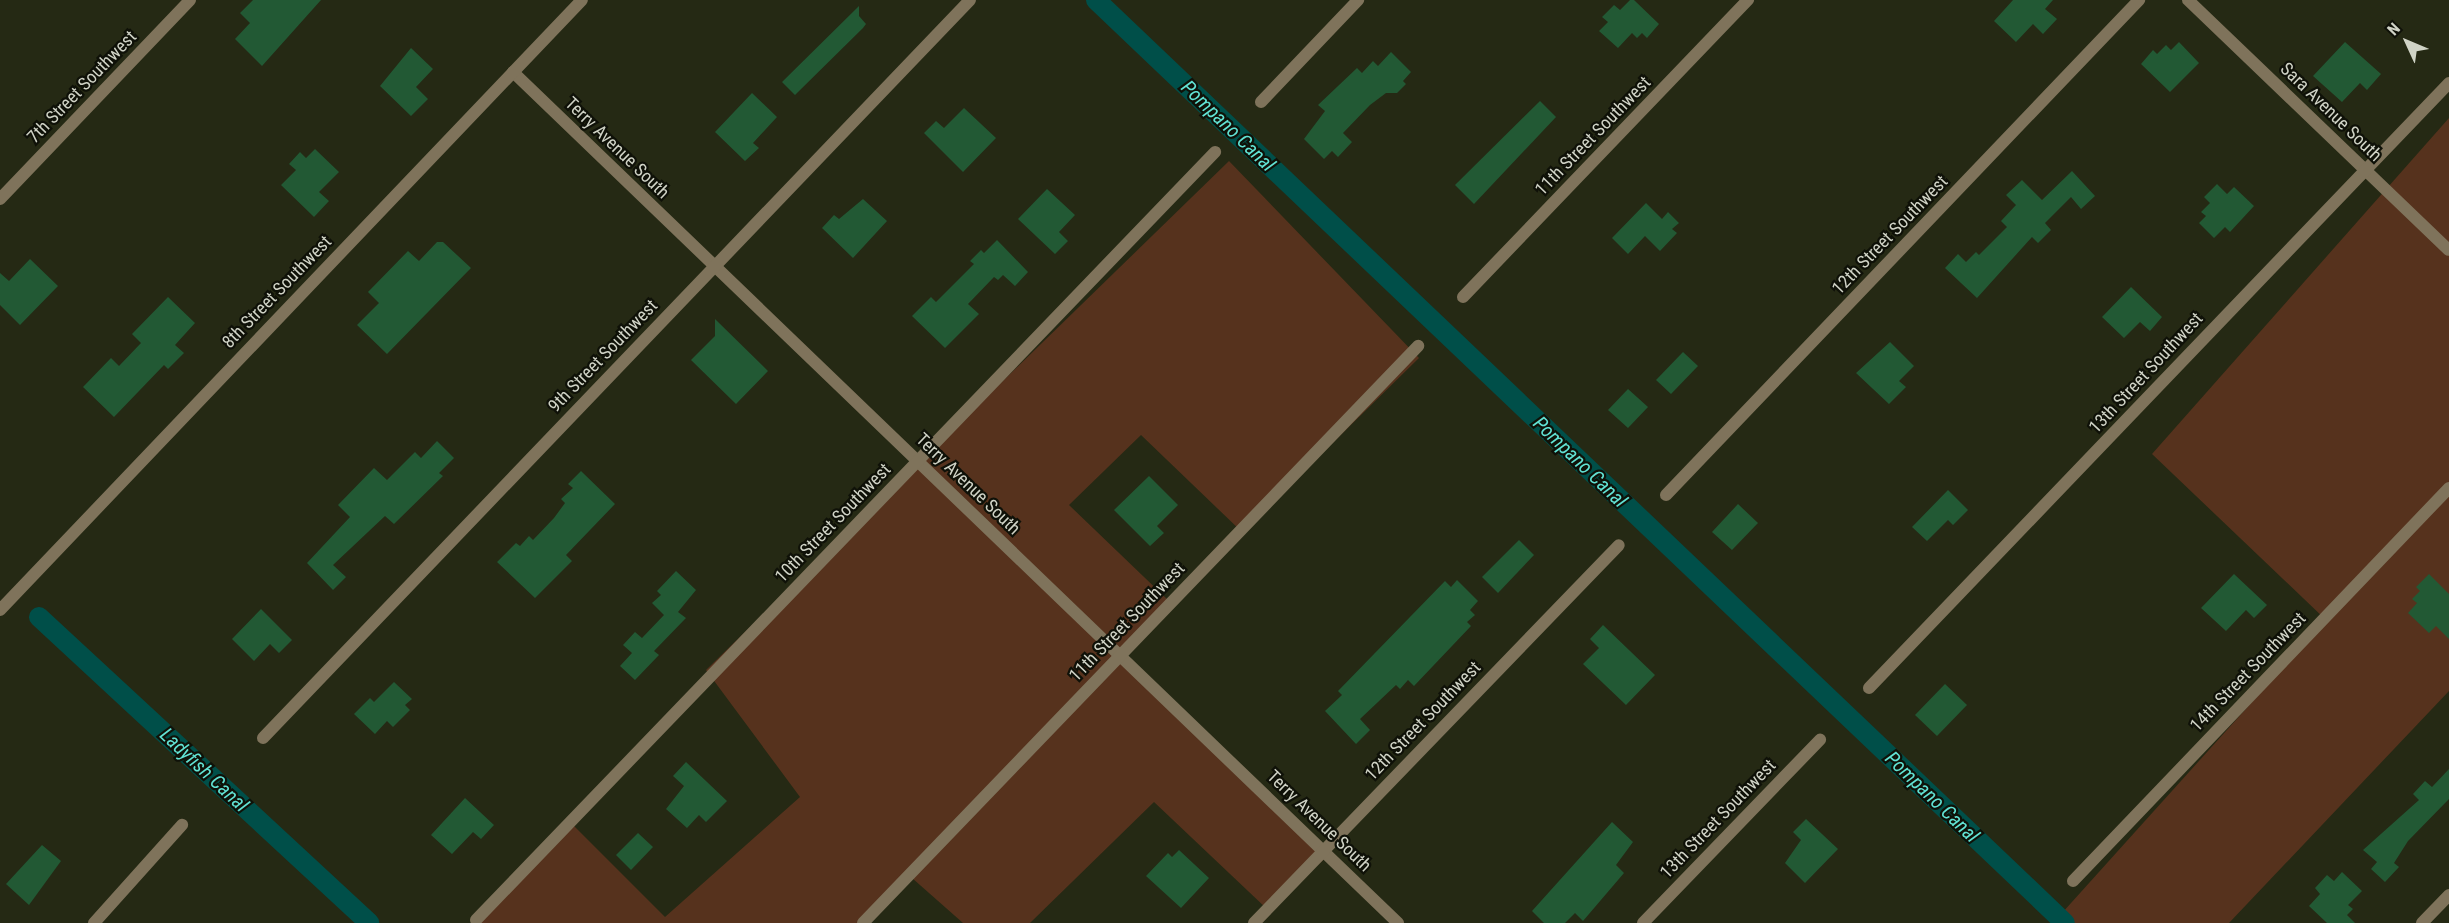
<!DOCTYPE html>
<style>
body{margin:0}
#map{position:relative;width:2449px;height:923px;overflow:hidden;background:#252914;font-family:"Roboto Condensed",sans-serif}
div>[style]{position:absolute}
.green>*{inset:0;background:#56321d}
.canal>*{height:20px;margin:-10px;padding:0 10px;transform-origin:10px;border-radius:10px;background:#004f49}
.building>*{inset:0;background:#225934}
.minor>*{height:12px;margin:-6px;padding:0 6px;transform-origin:6px;border-radius:6px;background:#7f735b}
span{translate:-50% -50%;white-space:nowrap;text-align:center;line-height:1.15;-webkit-text-stroke:4.5px #0f1108;paint-order:stroke}
.street-label{font-size:18px;color:#d0d3c6}
.water-label{font-size:20px;color:#61e2d4;font-style:italic}
.north{position:absolute;left:2377px;top:12px;width:60px;height:60px;-webkit-text-stroke:4px #0f1108;paint-order:stroke;rotate:314deg;font-size:16px;font-weight:700;line-height:24px;text-align:center;color:#d0d3c6}
.north::after{content:'';display:block;margin:auto;width:21px;height:27px;background:#d0d3c6;clip-path:polygon(50% 0,100% 100%,50% 72%,0 100%)}
</style>
<div id="map">
<div class="green">
<div style="clip-path:polygon(2449px 118px,2449px 691px,2229px 923px,2053px 923px,2326px 620px,2152px 454px)"></div>
<div style="clip-path:polygon(1229px 161px,1419px 358px,1242px 532px,1141px 435px,1069px 505px,1168px 600px,1117px 653px,1329px 855px,1267px 909px,1154px 802px,1030px 923px,963px 923px,912px 878px,868px 923px,476px 923px,573px 825px,665px 917px,800px 797px,706px 670px)"></div>
</div>
<div class="canal">
<div style="left:1096px;top:0;width:1338px;rotate:43.61deg"></div>
<div style="left:39px;top:617px;width:450px;rotate:42.8deg"></div>
</div>
<div class="building">
<div style="clip-path:polygon(253px 0,321px 0,262px 66px,235px 39px,250px 23px,240px 13px)"></div>
<div style="clip-path:polygon(1630px 0,1634px 0,1659px 24px,1647px 38px,1642px 33px,1637px 38px,1632px 33px,1618px 48px,1599px 31px,1608px 22px,1602px 17px,1614px 5px,1620px 10px)"></div>
<div style="clip-path:polygon(2013px 0,2053px 0,2045px 9px,2057px 19px,2043px 34px,2033px 24px,2016px 42px,1994px 21px)"></div>
<div style="clip-path:polygon(859px 6px,859px 16px,866px 24px,863px 28px,795px 95px,782px 82px)"></div>
<div style="clip-path:polygon(2179px 42px,2199px 63px,2170px 92px,2141px 64px,2153px 50px,2157px 54px,2166px 45px,2171px 50px)"></div>
<div style="clip-path:polygon(2345px 42px,2381px 74px,2367px 90px,2360px 83px,2342px 102px,2313px 76px)"></div>
<div style="clip-path:polygon(411px 48px,433px 69px,416px 87px,428px 99px,411px 116px,380px 86px)"></div>
<div style="clip-path:polygon(1391px 52px,1411px 72px,1403px 81px,1406px 84px,1397px 93px,1386px 93px,1370px 105px,1343px 133px,1352px 142px,1338px 157px,1332px 151px,1324px 159px,1304px 139px,1325px 111px,1318px 105px,1357px 68px,1362px 73px,1373px 61px,1378px 66px)"></div>
<div style="clip-path:polygon(752px 93px,777px 117px,753px 143px,759px 148px,745px 161px,715px 132px)"></div>
<div style="clip-path:polygon(1540px 101px,1556px 117px,1474px 204px,1455px 185px)"></div>
<div style="clip-path:polygon(964px 108px,996px 138px,963px 172px,924px 133px,936px 121px,944px 128px)"></div>
<div style="clip-path:polygon(315px 149px,339px 172px,319px 192px,329px 201px,314px 217px,281px 185px,296px 170px,289px 164px,300px 152px,306px 158px)"></div>
<div style="clip-path:polygon(2072px 171px,2095px 196px,2081px 209px,2071px 197px,2045px 223px,2051px 230px,2038px 243px,2032px 237px,1977px 298px,1945px 268px,1958px 254px,1966px 262px,1976px 252px,1979px 255px,2007px 227px,2001px 221px,2016px 205px,2006px 195px,2022px 180px,2042px 200px)"></div>
<div style="clip-path:polygon(2217px 184px,2227px 194px,2234px 187px,2254px 206px,2230px 232px,2225px 227px,2214px 238px,2199px 223px,2206px 216px,2201px 212px,2210px 203px,2204px 197px)"></div>
<div style="clip-path:polygon(1047px 189px,1075px 215px,1059px 232px,1068px 241px,1055px 254px,1018px 219px)"></div>
<div style="clip-path:polygon(863px 199px,887px 221px,853px 258px,822px 228px,834px 215px,839px 219px)"></div>
<div style="clip-path:polygon(1646px 203px,1662px 219px,1668px 212px,1679px 223px,1672px 229px,1677px 233px,1660px 251px,1645px 236px,1628px 254px,1612px 238px)"></div>
<div style="clip-path:polygon(997px 240px,1028px 272px,1015px 286px,1003px 275px,998px 280px,994px 277px,968px 304px,979px 314px,945px 348px,912px 316px,931px 297px,936px 302px,974px 264px,970px 261px,981px 250px,984px 253px)"></div>
<div style="clip-path:polygon(437px 242px,443px 242px,471px 268px,387px 354px,357px 325px,379px 303px,368px 292px,408px 251px,419px 261px)"></div>
<div style="clip-path:polygon(30px 259px,58px 286px,20px 325px,0 305px,0 273px,9px 281px)"></div>
<div style="clip-path:polygon(2131px 287px,2162px 317px,2150px 331px,2140px 322px,2124px 338px,2102px 317px)"></div>
<div style="clip-path:polygon(168px 297px,195px 323px,175px 345px,184px 353px,168px 369px,164px 365px,114px 417px,83px 387px,111px 358px,119px 366px,141px 343px,132px 334px)"></div>
<div style="clip-path:polygon(715px 319px,768px 371px,736px 404px,691px 360px,715px 336px)"></div>
<div style="clip-path:polygon(1890px 342px,1914px 366px,1899px 381px,1906px 387px,1889px 404px,1856px 373px)"></div>
<div style="clip-path:polygon(1683px 352px,1698px 366px,1671px 394px,1656px 380px)"></div>
<div style="clip-path:polygon(1628px 389px,1648px 407px,1628px 428px,1608px 410px)"></div>
<div style="clip-path:polygon(437px 441px,454px 458px,439px 473px,443px 476px,394px 524px,385px 516px,333px 565px,346px 577px,333px 590px,307px 563px,350px 517px,338px 505px,374px 468px,387px 480px,415px 452px,421px 458px)"></div>
<div style="clip-path:polygon(581px 471px,615px 504px,566px 555px,572px 561px,535px 598px,497px 562px,516px 543px,520px 546px,529px 536px,533px 540px,554px 518px,565px 503px,561px 499px,573px 488px,568px 484px)"></div>
<div style="clip-path:polygon(1149px 476px,1178px 505px,1157px 526px,1164px 533px,1150px 546px,1114px 510px)"></div>
<div style="clip-path:polygon(1948px 490px,1968px 510px,1953px 525px,1948px 520px,1927px 541px,1912px 527px)"></div>
<div style="clip-path:polygon(1738px 504px,1758px 523px,1732px 550px,1712px 532px)"></div>
<div style="clip-path:polygon(1519px 540px,1534px 555px,1498px 593px,1482px 577px)"></div>
<div style="clip-path:polygon(676px 571px,696px 590px,678px 612px,686px 618px,654px 651px,659px 655px,635px 680px,620px 666px,632px 653px,623px 645px,635px 632px,642px 638px,664px 615px,652px 603px,661px 595px,657px 591px)"></div>
<div style="clip-path:polygon(2234px 574px,2267px 605px,2254px 618px,2246px 610px,2226px 631px,2201px 608px)"></div>
<div style="clip-path:polygon(2429px 574px,2449px 594px,2449px 639px,2436px 626px,2429px 633px,2408px 613px,2417px 603px,2412px 599px,2420px 591px,2416px 587px)"></div>
<div style="clip-path:polygon(1457px 580px,1478px 601px,1470px 610px,1475px 615px,1467px 622px,1471px 626px,1414px 686px,1408px 680px,1400px 689px,1396px 685px,1360px 719px,1370px 730px,1356px 744px,1325px 711px,1342px 695px,1338px 691px,1445px 581px,1451px 587px)"></div>
<div style="clip-path:polygon(261px 609px,292px 640px,279px 653px,270px 644px,254px 661px,232px 639px)"></div>
<div style="clip-path:polygon(1603px 625px,1655px 675px,1626px 705px,1583px 664px,1599px 648px,1590px 639px)"></div>
<div style="clip-path:polygon(394px 682px,412px 699px,405px 705px,410px 710px,393px 727px,387px 721px,375px 734px,354px 714px,370px 698px,374px 702px)"></div>
<div style="clip-path:polygon(1945px 684px,1967px 705px,1937px 736px,1915px 715px)"></div>
<div style="clip-path:polygon(686px 762px,727px 801px,706px 822px,699px 815px,687px 828px,666px 809px,684px 786px,673px 776px)"></div>
<div style="clip-path:polygon(2449px 769px,2449px 799px,2408px 841px,2394px 863px,2399px 867px,2385px 882px,2371px 869px,2377px 862px,2363px 850px,2419px 800px,2413px 794px,2425px 781px,2432px 787px)"></div>
<div style="clip-path:polygon(465px 798px,494px 825px,481px 839px,473px 832px,452px 854px,431px 835px)"></div>
<div style="clip-path:polygon(1806px 819px,1838px 849px,1805px 883px,1785px 863px,1801px 840px,1793px 832px)"></div>
<div style="clip-path:polygon(1612px 822px,1633px 842px,1616px 865px,1624px 873px,1583px 921px,1575px 913px,1565px 923px,1544px 923px,1532px 911px)"></div>
<div style="clip-path:polygon(638px 833px,653px 847px,631px 870px,616px 855px)"></div>
<div style="clip-path:polygon(42px 845px,61px 861px,29px 905px,6px 884px)"></div>
<div style="clip-path:polygon(1179px 850px,1209px 878px,1181px 908px,1146px 876px,1168px 853px,1172px 857px)"></div>
<div style="clip-path:polygon(2342px 872px,2362px 891px,2348px 905px,2353px 909px,2347px 915px,2355px 923px,2327px 923px,2309px 906px,2320px 894px,2315px 888px,2327px 875px,2334px 881px)"></div>
</div>
<div class="minor">
<div style="left:2188px;top:0;width:361px;rotate:43.8deg"></div>
<div style="left:513px;top:72px;width:1228px;rotate:43.88deg"></div>
<div style="left:1261px;top:102px;width:141px;rotate:-46.4deg"></div>
<div style="left:0;top:199px;width:275px;rotate:-46.3deg"></div>
<div style="left:1463px;top:297px;width:412px;rotate:-46.2deg"></div>
<div style="left:1666px;top:495px;width:685px;rotate:-46.3deg"></div>
<div style="left:0;top:610px;width:843px;rotate:-46.35deg"></div>
<div style="left:1869px;top:688px;width:838px;rotate:-46.21deg"></div>
<div style="left:263px;top:738px;width:1022px;rotate:-46.23deg"></div>
<div style="left:2073px;top:881px;width:544px;rotate:-46.27deg"></div>
<div style="left:476px;top:920px;width:1066px;rotate:-46.1deg"></div>
<div style="left:94px;top:923px;width:132px;rotate:-48.1deg"></div>
<div style="left:863px;top:923px;width:801px;rotate:-46.11deg"></div>
<div style="left:1254px;top:923px;width:525px;rotate:-46deg"></div>
<div style="left:1643px;top:923px;width:255px;rotate:-46deg"></div>
<div style="left:2422px;top:923px;width:39px;rotate:-46deg"></div>
</div>
<div class="street-label">
<span style="left:82px;top:87px;rotate:-46deg">7th Street Southwest</span>
<span style="left:2331px;top:112px;rotate:44deg">Sara Avenue South</span>
<span style="left:1593px;top:136px;rotate:-46deg">11th Street Southwest</span>
<span style="left:617px;top:148px;rotate:44deg">Terry Avenue South</span>
<span style="left:1890px;top:235px;rotate:-46deg">12th Street Southwest</span>
<span style="left:277px;top:292px;rotate:-46deg">8th Street Southwest</span>
<span style="left:603px;top:356px;rotate:-46deg">9th Street Southwest</span>
<span style="left:2146px;top:373px;rotate:-47deg">13th Street Southwest</span>
<span style="left:968px;top:484px;rotate:44deg">Terry Avenue South</span>
<span style="left:833px;top:523px;rotate:-46deg">10th Street Southwest</span>
<span style="left:1127px;top:622px;rotate:-46deg">11th Street Southwest</span>
<span style="left:2248px;top:672px;rotate:-46deg">14th Street Southwest</span>
<span style="left:1423px;top:721px;rotate:-46deg">12th Street Southwest</span>
<span style="left:1718px;top:819px;rotate:-46deg">13th Street Southwest</span>
<span style="left:1319px;top:821px;rotate:44deg">Terry Avenue South</span>
</div>
<div class="water-label">
<span style="left:1228px;top:126px;rotate:44deg">Pompano Canal</span>
<span style="left:1580px;top:462px;rotate:44deg">Pompano Canal</span>
<span style="left:204px;top:770px;rotate:43deg">Ladyfish Canal</span>
<span style="left:1932px;top:797px;rotate:44deg">Pompano Canal</span>
</div>
<div class="north">N</div>
</div>
